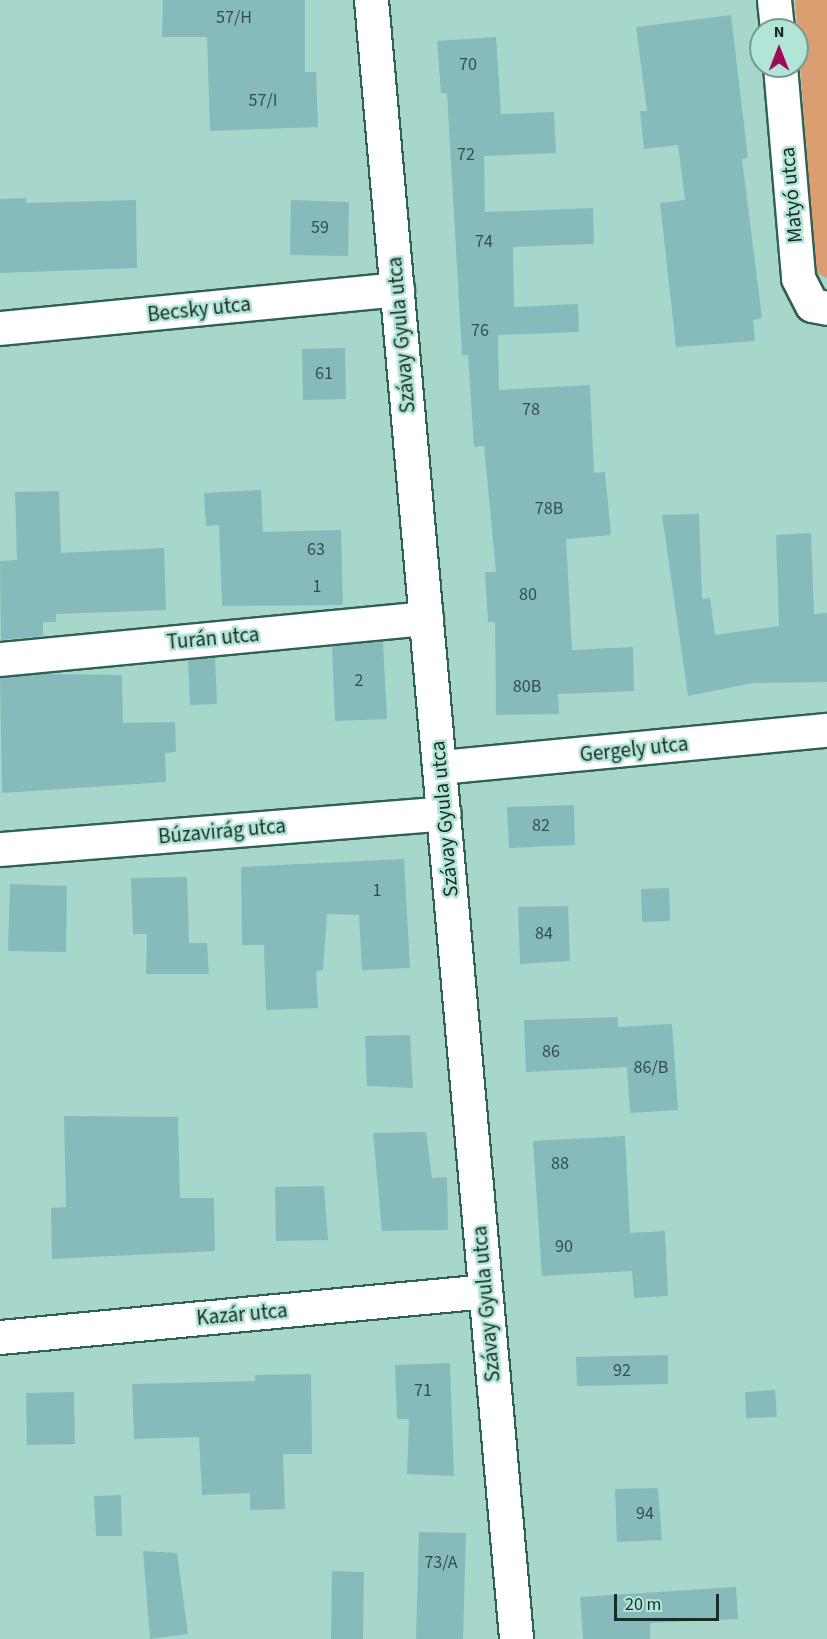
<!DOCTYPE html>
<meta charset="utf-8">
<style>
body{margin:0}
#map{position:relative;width:827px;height:1639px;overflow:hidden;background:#a6d7ca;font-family:"Source Sans 3",sans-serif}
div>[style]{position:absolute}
.green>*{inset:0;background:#db9e71}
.building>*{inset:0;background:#87bbbb}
.roads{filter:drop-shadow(2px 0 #316055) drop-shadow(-2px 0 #316055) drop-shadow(0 2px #316055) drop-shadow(0 -2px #316055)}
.street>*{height:33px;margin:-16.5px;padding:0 16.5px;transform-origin:16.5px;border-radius:16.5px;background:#fff}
span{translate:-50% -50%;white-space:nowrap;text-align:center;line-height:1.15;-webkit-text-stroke:5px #b2e4d7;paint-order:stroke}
.number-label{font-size:18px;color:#34504d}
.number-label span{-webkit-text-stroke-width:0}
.street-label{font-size:21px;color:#192d28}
.north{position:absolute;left:749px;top:18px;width:60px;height:60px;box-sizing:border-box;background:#b2e4d7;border:2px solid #759b91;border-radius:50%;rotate:0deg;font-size:16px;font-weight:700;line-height:24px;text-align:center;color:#192d28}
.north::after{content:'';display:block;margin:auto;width:21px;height:27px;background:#9d0c59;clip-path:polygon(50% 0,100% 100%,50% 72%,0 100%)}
.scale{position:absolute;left:614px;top:1594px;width:105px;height:27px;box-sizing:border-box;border:3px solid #192d28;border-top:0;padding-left:8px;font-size:18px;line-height:21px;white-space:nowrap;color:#192d28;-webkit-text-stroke:4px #b2e4d7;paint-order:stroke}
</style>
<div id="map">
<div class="green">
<div style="clip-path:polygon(795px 0,827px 0,827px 278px,816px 273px)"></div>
</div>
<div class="building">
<div style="clip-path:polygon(163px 0,305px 0,305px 72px,316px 72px,318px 127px,210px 131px,207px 37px,162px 37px)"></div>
<div style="clip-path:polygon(731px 15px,748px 158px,742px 159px,762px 318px,753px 320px,755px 341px,676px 347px,660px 203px,685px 200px,678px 145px,644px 149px,640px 111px,647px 111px,636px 27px)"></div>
<div style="clip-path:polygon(496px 37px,501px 114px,554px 112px,556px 153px,484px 156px,485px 212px,593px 208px,594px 244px,513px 247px,514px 307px,578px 304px,579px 332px,498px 335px,499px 390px,590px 385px,594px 473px,605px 472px,611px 535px,566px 539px,572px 650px,633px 647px,634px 691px,558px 694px,559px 714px,496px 715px,495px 622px,488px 622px,485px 572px,496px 572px,484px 446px,474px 447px,468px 355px,462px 355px,447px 93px,441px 93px,437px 41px)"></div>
<div style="clip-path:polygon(26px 198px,26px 203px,136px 200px,137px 268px,0 273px,0 199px)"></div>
<div style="clip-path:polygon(291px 200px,349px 202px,348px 256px,290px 255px)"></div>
<div style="clip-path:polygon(345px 348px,346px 399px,303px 400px,302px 349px)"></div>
<div style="clip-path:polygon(261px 490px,263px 532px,341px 530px,343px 605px,222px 606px,219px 525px,206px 526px,204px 493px)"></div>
<div style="clip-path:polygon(59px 491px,61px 553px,164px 548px,166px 610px,56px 614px,56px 622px,43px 622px,43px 636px,1px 640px,0 561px,17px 560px,15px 492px)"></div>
<div style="clip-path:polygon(699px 514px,702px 599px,710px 598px,715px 635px,779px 626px,776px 535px,811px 533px,814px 614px,827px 613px,827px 682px,753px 683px,688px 696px,662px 515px)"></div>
<div style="clip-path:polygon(383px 642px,387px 719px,335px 721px,332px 646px)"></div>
<div style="clip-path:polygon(215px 657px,217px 704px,190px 705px,188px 660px)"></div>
<div style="clip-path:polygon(44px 674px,122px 675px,123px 723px,175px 722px,176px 752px,165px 753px,166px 782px,2px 793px,0 677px)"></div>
<div style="clip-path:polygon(574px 805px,575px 845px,509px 848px,507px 807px)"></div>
<div style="clip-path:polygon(404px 859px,410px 968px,362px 970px,359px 915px,327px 914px,323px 970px,316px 971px,318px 1008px,266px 1010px,264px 945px,242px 945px,241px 867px)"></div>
<div style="clip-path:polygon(187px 877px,189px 943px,207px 943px,209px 974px,146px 974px,147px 934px,133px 934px,131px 878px)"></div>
<div style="clip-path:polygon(10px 884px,67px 886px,66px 952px,8px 951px)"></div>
<div style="clip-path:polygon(669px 888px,670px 921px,642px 922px,641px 889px)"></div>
<div style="clip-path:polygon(568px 906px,570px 961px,520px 964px,518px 907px)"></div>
<div style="clip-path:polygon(618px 1017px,618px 1027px,672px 1024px,678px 1110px,630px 1113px,627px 1067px,526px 1072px,524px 1020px)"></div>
<div style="clip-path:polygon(410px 1035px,413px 1088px,367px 1086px,365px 1036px)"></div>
<div style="clip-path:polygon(64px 1116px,178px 1117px,180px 1198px,214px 1198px,215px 1251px,52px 1259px,51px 1208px,66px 1207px)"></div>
<div style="clip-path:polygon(426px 1132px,432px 1178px,447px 1177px,448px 1230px,382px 1231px,373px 1133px)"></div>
<div style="clip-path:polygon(625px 1136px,630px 1233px,665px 1231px,668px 1296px,634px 1298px,632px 1271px,542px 1276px,533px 1141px)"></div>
<div style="clip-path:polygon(324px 1186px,328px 1240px,276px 1241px,275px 1187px)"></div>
<div style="clip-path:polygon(668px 1355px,668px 1384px,577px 1386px,576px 1357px)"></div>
<div style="clip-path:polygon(450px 1363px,454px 1476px,407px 1474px,409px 1419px,397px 1419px,395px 1365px)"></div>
<div style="clip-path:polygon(311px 1374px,312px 1454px,283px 1454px,285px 1509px,250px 1510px,250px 1493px,202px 1495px,199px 1437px,134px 1439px,132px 1384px,255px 1381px,255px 1375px)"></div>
<div style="clip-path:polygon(775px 1390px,777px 1417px,746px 1418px,745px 1392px)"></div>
<div style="clip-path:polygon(74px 1392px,75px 1444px,27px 1445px,26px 1393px)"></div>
<div style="clip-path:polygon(658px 1488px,662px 1540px,617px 1542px,615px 1489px)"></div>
<div style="clip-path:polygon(121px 1495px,122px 1536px,96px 1536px,94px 1496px)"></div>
<div style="clip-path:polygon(419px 1532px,466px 1533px,463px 1639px,416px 1639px)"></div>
<div style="clip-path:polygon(143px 1551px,177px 1553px,188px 1634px,150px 1639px)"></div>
<div style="clip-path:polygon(332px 1571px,364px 1572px,363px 1639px,331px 1639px)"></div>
<div style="clip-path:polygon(736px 1587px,738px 1619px,650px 1623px,650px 1639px,583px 1639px,580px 1597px)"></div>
</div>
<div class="roads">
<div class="street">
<div style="left:371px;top:0;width:1645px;rotate:84.94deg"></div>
<div style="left:774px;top:0;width:30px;rotate:84deg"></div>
<div style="left:780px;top:66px;width:213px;rotate:85.1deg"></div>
<div style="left:798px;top:278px;width:30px;rotate:63deg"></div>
<div style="left:812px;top:305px;width:15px;rotate:11deg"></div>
<div style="left:0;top:328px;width:399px;rotate:-5.6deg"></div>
<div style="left:0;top:659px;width:428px;rotate:-5.5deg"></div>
<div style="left:440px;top:767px;width:389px;rotate:-5.5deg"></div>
<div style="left:0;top:849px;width:445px;rotate:-4.6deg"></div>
<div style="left:0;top:1337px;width:486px;rotate:-5.4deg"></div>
</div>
</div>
<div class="number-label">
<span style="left:234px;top:18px">57/H</span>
<span style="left:468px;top:65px">70</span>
<span style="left:263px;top:101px">57/I</span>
<span style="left:466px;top:155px">72</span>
<span style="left:320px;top:228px">59</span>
<span style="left:484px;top:242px">74</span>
<span style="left:480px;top:331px">76</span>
<span style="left:324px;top:374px">61</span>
<span style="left:531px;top:410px">78</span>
<span style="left:549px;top:509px">78B</span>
<span style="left:316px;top:550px">63</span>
<span style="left:317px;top:587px">1</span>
<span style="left:528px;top:595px">80</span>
<span style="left:359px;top:681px">2</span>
<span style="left:527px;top:687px">80B</span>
<span style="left:541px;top:826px">82</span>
<span style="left:377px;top:891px">1</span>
<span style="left:544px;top:934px">84</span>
<span style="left:551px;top:1052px">86</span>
<span style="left:651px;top:1068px">86/B</span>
<span style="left:560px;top:1164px">88</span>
<span style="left:564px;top:1247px">90</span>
<span style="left:622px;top:1371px">92</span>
<span style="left:423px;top:1391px">71</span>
<span style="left:645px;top:1514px">94</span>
<span style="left:441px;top:1563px">73/A</span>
</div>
<div class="street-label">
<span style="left:791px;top:195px;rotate:-95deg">Matyó utca</span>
<span style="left:199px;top:309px;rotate:-6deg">Becsky utca</span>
<span style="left:401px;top:335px;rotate:-95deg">Szávay Gyula utca</span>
<span style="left:213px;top:638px;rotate:-5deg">Turán utca</span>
<span style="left:634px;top:749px;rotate:-6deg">Gergely utca</span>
<span style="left:444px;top:819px;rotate:-95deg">Szávay Gyula utca</span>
<span style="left:222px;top:831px;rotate:-5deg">Búzavirág utca</span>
<span style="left:486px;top:1304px;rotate:-95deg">Szávay Gyula utca</span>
<span style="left:242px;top:1314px;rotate:-5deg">Kazár utca</span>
</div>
<div class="north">N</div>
<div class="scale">20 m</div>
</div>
